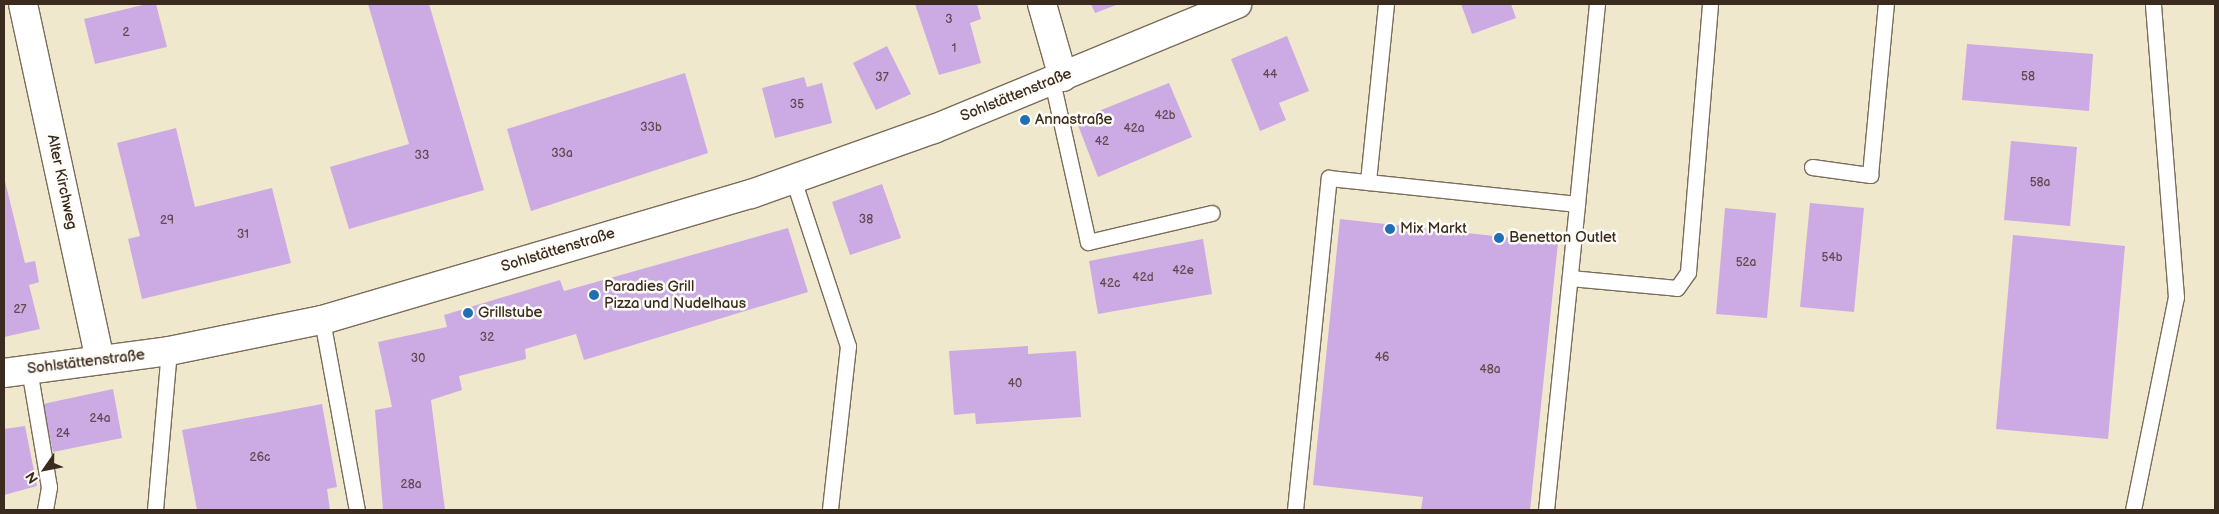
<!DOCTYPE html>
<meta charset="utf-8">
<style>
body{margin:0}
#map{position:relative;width:2219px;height:514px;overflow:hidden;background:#f0e8cd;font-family:"Balsamiq Sans",sans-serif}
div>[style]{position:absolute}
.building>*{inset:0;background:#ccaae3}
.roads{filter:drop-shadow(1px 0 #7a6c5b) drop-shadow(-1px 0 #7a6c5b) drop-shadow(0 1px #7a6c5b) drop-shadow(0 -1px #7a6c5b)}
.service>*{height:15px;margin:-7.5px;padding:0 7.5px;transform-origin:7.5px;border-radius:7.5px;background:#fff}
.minor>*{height:28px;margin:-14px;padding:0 14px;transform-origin:14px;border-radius:14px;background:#fff}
.tertiary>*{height:28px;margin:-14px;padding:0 14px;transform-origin:14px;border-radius:14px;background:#fff}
.dots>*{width:14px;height:14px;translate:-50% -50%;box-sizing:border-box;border:2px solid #fdfcf7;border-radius:50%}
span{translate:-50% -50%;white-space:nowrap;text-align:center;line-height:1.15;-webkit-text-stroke:5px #fdfcf7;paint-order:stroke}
.number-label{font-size:12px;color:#5f4a4f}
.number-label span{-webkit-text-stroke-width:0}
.street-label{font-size:15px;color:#3b2a1e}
.poi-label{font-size:15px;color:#3b2a1e}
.left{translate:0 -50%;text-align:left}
.frame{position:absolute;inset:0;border:5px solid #3b2a1e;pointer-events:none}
.north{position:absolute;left:20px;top:444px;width:50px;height:50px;-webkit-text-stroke:4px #fdfcf7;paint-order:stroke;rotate:237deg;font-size:14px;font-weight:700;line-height:20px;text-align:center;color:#3b2a1e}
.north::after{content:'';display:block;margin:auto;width:18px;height:22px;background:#3b2a1e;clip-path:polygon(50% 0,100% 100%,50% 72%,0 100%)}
</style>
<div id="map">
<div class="building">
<div style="clip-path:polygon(147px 4px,156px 4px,167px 47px,95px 64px,84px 19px)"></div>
<div style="clip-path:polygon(368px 4px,429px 4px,484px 190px,349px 229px,330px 167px,409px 144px)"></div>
<div style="clip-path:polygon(915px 4px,977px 4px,981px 19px,970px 23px,981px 63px,939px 75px)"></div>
<div style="clip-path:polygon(1091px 4px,1119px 4px,1095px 13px)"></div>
<div style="clip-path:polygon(1461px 4px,1511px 4px,1516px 18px,1472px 34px)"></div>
<div style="clip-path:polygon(1287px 36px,1309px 91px,1279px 103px,1286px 120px,1260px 131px,1231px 59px)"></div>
<div style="clip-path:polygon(1967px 44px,2093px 54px,2089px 111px,1962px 100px)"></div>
<div style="clip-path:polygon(887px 46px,911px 94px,876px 110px,853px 63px)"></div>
<div style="clip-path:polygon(685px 73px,708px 153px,531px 211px,507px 129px)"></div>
<div style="clip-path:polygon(804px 77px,807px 87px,822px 83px,832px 123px,775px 138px,762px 88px)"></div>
<div style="clip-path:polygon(1169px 83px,1192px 137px,1098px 177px,1076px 120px)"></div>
<div style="clip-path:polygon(176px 128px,195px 207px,272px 188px,291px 263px,142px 299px,128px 239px,140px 236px,117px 143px)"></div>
<div style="clip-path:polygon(2011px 141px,2077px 147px,2070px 226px,2004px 220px)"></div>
<div style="clip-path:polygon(4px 177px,25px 263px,35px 261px,39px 282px,29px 285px,40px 329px,4px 337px)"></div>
<div style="clip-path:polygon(882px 184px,901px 238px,850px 255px,832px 202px)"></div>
<div style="clip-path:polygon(1810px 203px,1864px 208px,1854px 312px,1800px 307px)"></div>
<div style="clip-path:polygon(1725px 208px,1776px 213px,1767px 318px,1716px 314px)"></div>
<div style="clip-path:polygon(1340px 219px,1558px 243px,1530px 510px,1421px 510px,1423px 497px,1313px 485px)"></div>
<div style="clip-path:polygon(788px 228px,808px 292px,584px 360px,576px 334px,525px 349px,526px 359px,459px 376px,462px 390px,431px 400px,445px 510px,383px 510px,375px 410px,392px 407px,378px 342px,447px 327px,444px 315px,560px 280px,564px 291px)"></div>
<div style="clip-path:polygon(2013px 235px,2125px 246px,2108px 439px,1996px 429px)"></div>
<div style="clip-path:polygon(1203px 239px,1212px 294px,1098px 314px,1089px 261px)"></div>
<div style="clip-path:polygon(1028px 346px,1028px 354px,1076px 351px,1081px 417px,976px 424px,975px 413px,954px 415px,949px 351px)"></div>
<div style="clip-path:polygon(113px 389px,122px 438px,53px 452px,43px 404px)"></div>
<div style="clip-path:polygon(322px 404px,337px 487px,327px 489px,330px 510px,197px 510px,182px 430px)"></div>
<div style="clip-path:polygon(25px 426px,37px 486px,4px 495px,4px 429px)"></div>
</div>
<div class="roads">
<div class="service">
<div style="left:1386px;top:4px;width:179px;rotate:95.8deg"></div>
<div style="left:1368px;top:182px;width:210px;rotate:6deg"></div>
<div style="left:1577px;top:204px;width:201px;rotate:-84.3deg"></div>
<div style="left:1052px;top:81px;width:165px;rotate:77.4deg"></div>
<div style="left:1088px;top:242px;width:127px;rotate:-13.2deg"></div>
<div style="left:1812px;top:167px;width:59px;rotate:7.9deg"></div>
<div style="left:1870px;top:175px;width:172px;rotate:-84.7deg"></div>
<div style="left:793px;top:179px;width:176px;rotate:71.8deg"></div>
<div style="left:848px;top:346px;width:165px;rotate:96.3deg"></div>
<div style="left:1570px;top:278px;width:107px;rotate:5.3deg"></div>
<div style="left:1677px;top:288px;width:19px;rotate:-55deg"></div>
<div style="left:1688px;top:272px;width:269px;rotate:-85.3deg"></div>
<div style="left:322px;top:320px;width:193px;rotate:79.6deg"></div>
<div style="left:29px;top:369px;width:120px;rotate:80.4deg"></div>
<div style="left:49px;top:487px;width:23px;rotate:100deg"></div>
<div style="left:155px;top:510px;width:160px;rotate:-85deg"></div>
<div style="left:1295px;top:510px;width:334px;rotate:-84.2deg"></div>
<div style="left:1329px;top:178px;width:39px;rotate:6deg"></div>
<div style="left:1546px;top:510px;width:308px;rotate:-84.2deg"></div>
<div style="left:2133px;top:510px;width:217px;rotate:-78.6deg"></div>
<div style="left:2176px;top:297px;width:294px;rotate:-94.5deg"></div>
</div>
<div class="minor">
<div style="left:23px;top:4px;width:364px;rotate:77.8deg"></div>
<div style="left:1042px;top:4px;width:76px;rotate:74deg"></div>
</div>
<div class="tertiary">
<div style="left:4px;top:373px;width:166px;rotate:-7.6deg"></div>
<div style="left:169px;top:351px;width:156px;rotate:-11.5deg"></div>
<div style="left:322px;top:320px;width:447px;rotate:-16.4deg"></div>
<div style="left:751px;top:194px;width:194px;rotate:-19.6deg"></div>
<div style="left:934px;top:129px;width:328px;rotate:-22.4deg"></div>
</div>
</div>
<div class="dots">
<div style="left:1025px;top:120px;background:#1f6fb2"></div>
<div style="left:1390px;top:229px;background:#1f6fb2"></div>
<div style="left:1499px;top:238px;background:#1f6fb2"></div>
<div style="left:594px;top:295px;background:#1f6fb2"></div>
<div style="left:468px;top:313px;background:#1f6fb2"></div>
</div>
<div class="number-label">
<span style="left:949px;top:20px">3</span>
<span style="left:126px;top:33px">2</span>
<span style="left:954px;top:49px">1</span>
<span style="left:1270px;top:75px">44</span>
<span style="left:2028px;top:77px">58</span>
<span style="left:882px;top:78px">37</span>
<span style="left:797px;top:105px">35</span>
<span style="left:1165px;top:116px">42b</span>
<span style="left:651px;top:128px">33b</span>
<span style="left:1134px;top:129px">42a</span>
<span style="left:1102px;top:142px">42</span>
<span style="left:562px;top:154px">33a</span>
<span style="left:422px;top:156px">33</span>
<span style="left:2040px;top:183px">58a</span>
<span style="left:866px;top:220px">38</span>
<span style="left:167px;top:221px">29</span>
<span style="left:243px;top:235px">31</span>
<span style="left:1832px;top:258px">54b</span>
<span style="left:1746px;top:263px">52a</span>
<span style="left:1183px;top:271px">42e</span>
<span style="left:1143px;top:278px">42d</span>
<span style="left:1110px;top:284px">42c</span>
<span style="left:20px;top:310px">27</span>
<span style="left:487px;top:338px">32</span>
<span style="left:1382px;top:358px">46</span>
<span style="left:418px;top:359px">30</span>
<span style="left:1490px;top:370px">48a</span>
<span style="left:1015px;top:384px">40</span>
<span style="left:100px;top:419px">24a</span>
<span style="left:63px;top:434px">24</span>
<span style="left:260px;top:458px">26c</span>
<span style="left:411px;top:485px">28a</span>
</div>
<div class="street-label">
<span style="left:1016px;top:95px;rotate:-22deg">Sohlstättenstraße</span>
<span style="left:62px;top:182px;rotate:78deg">Alter Kirchweg</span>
<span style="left:558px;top:250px;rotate:-17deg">Sohlstättenstraße</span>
<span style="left:86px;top:362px;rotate:-7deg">Sohlstättenstraße</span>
</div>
<div class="poi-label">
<span class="left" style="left:1035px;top:120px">Annastraße</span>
<span class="left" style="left:1400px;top:229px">Mix Markt</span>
<span class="left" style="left:1509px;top:238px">Benetton Outlet</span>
<span class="left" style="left:604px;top:295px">Paradies Grill<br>Pizza und Nudelhaus</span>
<span class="left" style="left:478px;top:313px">Grillstube</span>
</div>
<div class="frame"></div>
<div class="north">N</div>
</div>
